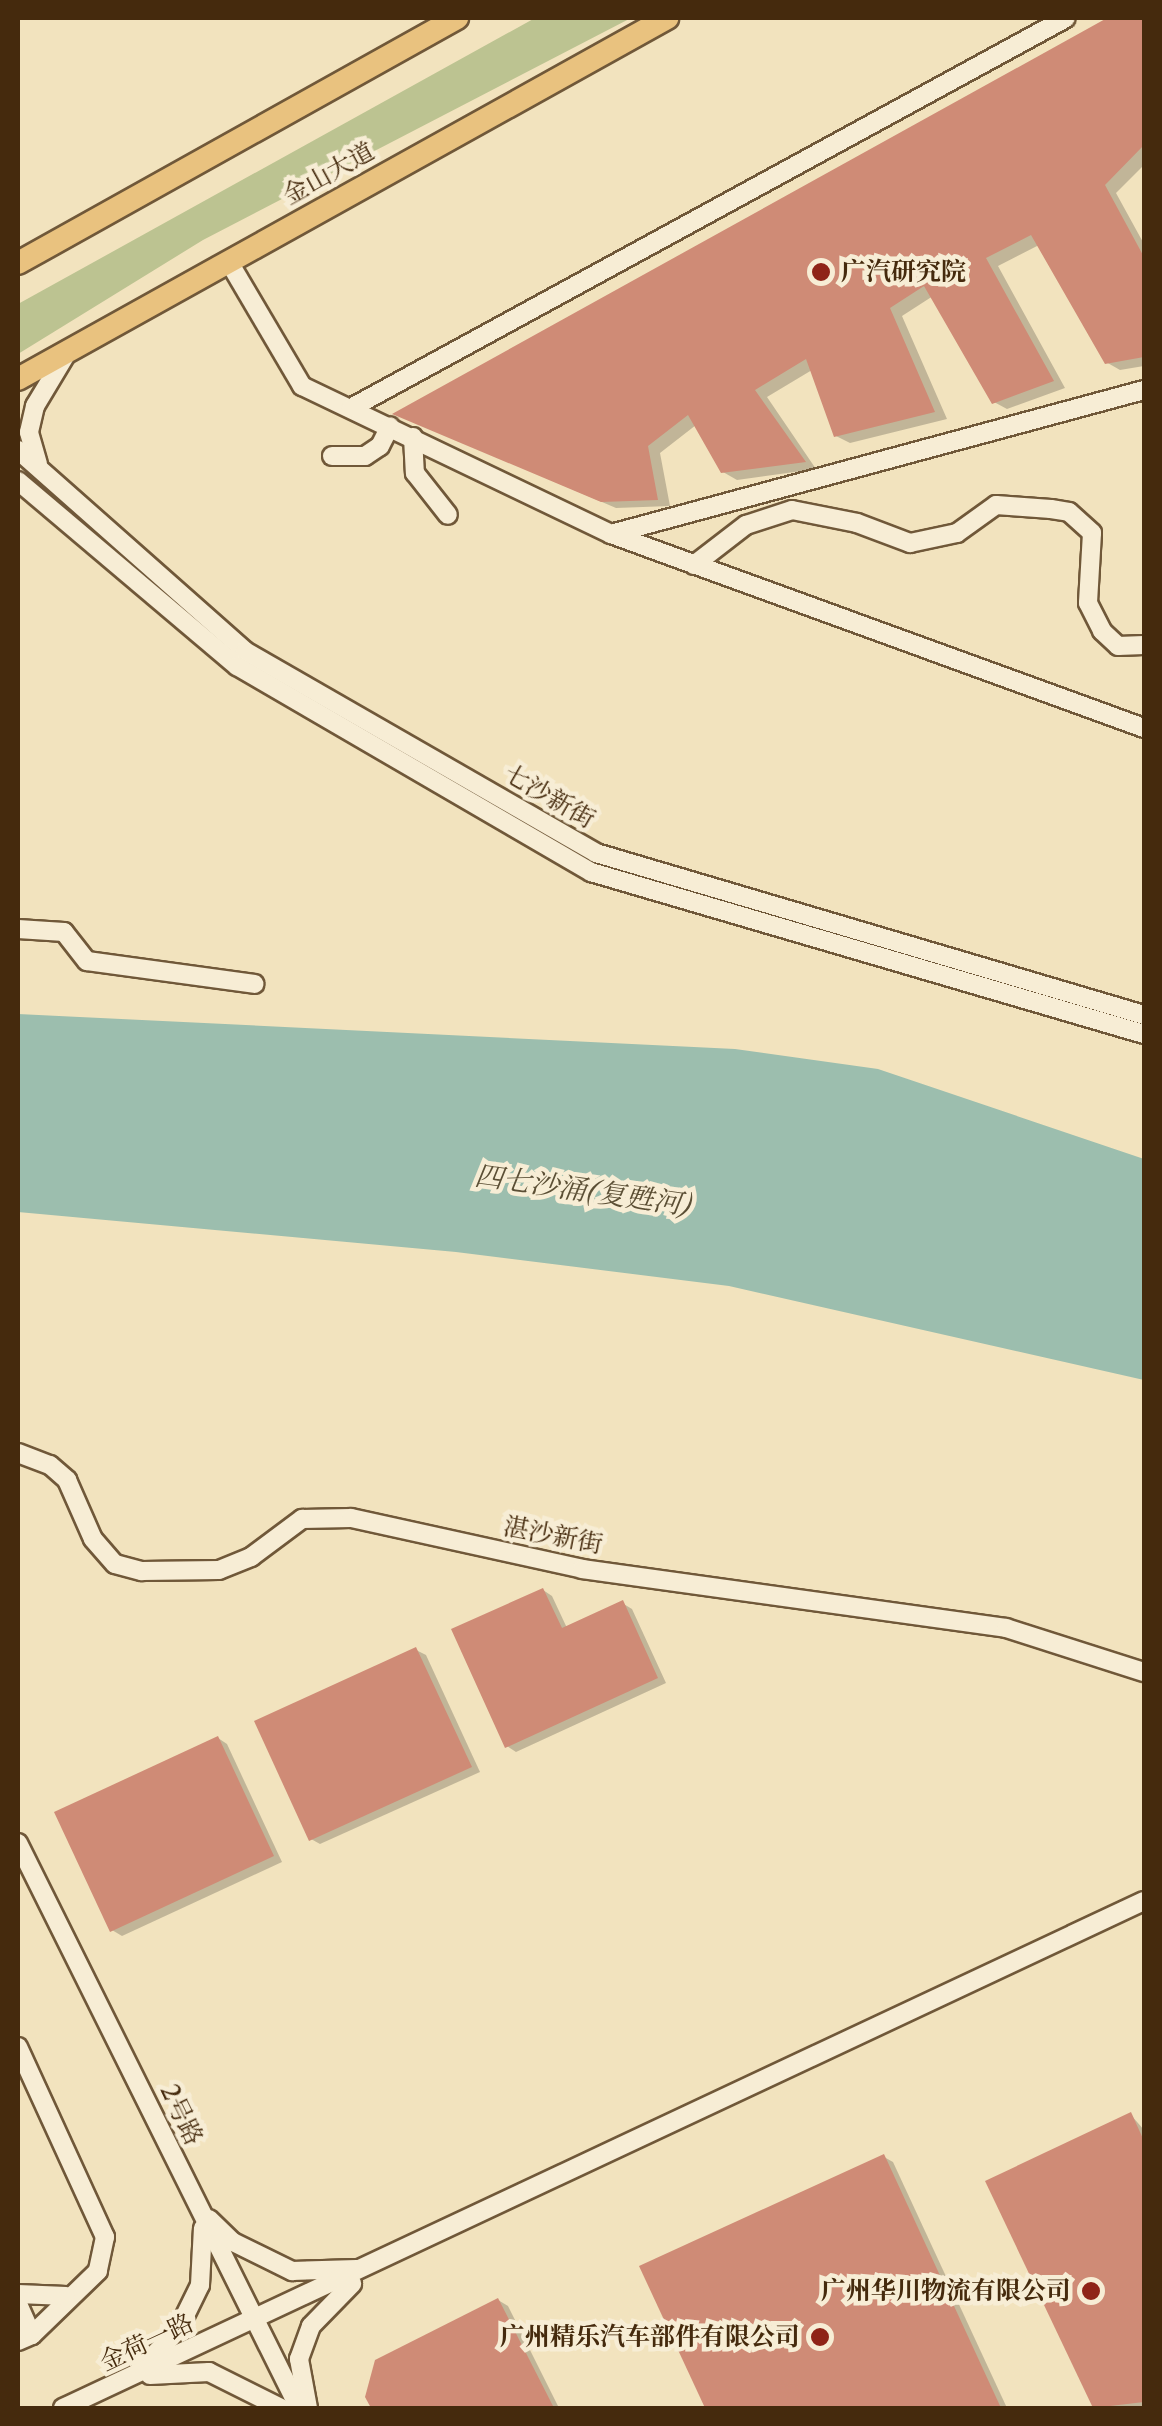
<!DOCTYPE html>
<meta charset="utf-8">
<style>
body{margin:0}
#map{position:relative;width:1162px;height:2426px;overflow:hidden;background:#f2e3be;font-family:"Libre Caslon Text","Noto Serif SC",serif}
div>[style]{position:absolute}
.green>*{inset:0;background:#bcc391}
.water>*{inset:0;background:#9cbeae}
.shadow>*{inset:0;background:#0003}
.building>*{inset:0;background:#cf8b76}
.roads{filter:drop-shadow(2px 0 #705839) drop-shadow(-2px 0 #705839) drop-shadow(0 2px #705839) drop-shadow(0 -2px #705839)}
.minor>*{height:18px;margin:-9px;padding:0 9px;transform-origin:9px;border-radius:9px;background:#f7edd5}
.major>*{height:22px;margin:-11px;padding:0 11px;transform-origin:11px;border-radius:11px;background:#e9c27f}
.dots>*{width:28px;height:28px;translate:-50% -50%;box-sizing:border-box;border:5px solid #f7edd5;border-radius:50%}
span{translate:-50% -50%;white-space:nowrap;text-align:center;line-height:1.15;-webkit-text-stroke:9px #f7edd5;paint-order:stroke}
.street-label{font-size:25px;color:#452a0d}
.poi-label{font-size:25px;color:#452a0d;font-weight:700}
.left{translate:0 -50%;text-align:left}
.right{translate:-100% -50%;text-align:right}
.water-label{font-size:28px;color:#5b4f35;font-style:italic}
.frame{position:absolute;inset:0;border:20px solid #452a0d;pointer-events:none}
</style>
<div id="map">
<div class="green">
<div style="clip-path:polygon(535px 18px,631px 18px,203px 240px,18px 354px,18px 304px)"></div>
</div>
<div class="water">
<div style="clip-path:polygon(18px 1014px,735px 1049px,878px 1069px,1144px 1159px,1144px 1380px,729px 1286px,456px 1252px,18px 1212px)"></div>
</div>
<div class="shadow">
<div style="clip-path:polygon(1112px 18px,1144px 18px,1144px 165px,1116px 193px,1144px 244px,1144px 366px,1120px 370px,1106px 362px,1039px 245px,998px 266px,1065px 388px,1007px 409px,994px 402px,933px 296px,902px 316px,947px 419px,850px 443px,836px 436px,812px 370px,767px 397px,816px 469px,737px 480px,723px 472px,696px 425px,660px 453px,670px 506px,616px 508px,397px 414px)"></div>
<div style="clip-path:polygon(543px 1590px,552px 1596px,567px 1628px,622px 1603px,632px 1609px,666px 1683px,516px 1752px,507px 1746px)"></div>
<div style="clip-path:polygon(416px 1650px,426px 1655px,480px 1772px,320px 1844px,311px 1839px)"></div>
<div style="clip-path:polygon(218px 1738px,227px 1744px,282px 1862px,122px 1936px,112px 1930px)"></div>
<div style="clip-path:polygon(1131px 2115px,1144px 2130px,1144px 2408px,1096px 2408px,989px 2182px)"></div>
<div style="clip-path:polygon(884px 2157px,893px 2162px,1007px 2408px,708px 2408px,643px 2267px)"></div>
<div style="clip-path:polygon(498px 2300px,508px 2306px,559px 2408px,374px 2408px,367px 2396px)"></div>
</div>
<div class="building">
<div style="clip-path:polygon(1107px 18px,1144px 18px,1144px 145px,1105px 185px,1144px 257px,1144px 357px,1105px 364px,1031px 235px,986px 258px,1054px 381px,992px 404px,924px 286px,890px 308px,935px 412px,834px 437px,806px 359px,755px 390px,806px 462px,721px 473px,688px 415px,648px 446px,658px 500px,601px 502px,392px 414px)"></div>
<div style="clip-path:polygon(543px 1588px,562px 1628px,623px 1600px,658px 1678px,505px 1748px,451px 1629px)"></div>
<div style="clip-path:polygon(416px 1647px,472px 1767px,309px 1841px,254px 1721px)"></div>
<div style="clip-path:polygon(218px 1736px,274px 1856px,110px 1932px,54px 1812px)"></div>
<div style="clip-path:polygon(1131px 2112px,1144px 2141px,1144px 2402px,1093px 2408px,985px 2181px)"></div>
<div style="clip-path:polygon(884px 2154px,1001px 2408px,705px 2408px,639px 2266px)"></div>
<div style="clip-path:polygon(498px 2298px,554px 2408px,371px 2408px,365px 2397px,375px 2360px)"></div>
</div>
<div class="roads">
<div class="minor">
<div style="left:229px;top:262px;width:144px;rotate:59.5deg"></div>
<div style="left:302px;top:386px;width:343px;rotate:25.6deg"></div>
<div style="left:611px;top:534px;width:567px;rotate:20deg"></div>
<div style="left:351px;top:408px;width:814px;rotate:-28.61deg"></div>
<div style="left:413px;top:437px;width:36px;rotate:87deg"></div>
<div style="left:415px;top:473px;width:53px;rotate:51.8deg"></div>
<div style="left:18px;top:450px;width:303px;rotate:41.5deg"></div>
<div style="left:245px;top:651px;width:405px;rotate:29.9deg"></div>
<div style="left:596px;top:853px;width:571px;rotate:16.47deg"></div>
<div style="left:332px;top:456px;width:33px"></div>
<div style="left:365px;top:456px;width:18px;rotate:-34deg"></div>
<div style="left:380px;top:446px;width:22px;rotate:-63deg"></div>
<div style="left:38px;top:464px;width:33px;rotate:-106deg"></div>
<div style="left:29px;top:432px;width:27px;rotate:-77deg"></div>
<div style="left:35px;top:406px;width:58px;rotate:-59deg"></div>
<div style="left:18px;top:481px;width:287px;rotate:40.2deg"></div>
<div style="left:237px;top:666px;width:410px;rotate:30.2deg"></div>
<div style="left:591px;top:872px;width:576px;rotate:16.33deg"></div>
<div style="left:611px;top:534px;width:552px;rotate:-15.12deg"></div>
<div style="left:694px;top:565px;width:66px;rotate:-37.6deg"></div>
<div style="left:746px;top:525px;width:48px;rotate:-18.1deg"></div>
<div style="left:792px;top:510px;width:66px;rotate:11.3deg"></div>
<div style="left:857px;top:523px;width:57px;rotate:20.7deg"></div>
<div style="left:910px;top:543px;width:48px;rotate:-12deg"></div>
<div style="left:957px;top:533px;width:48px;rotate:-35.7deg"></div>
<div style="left:996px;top:505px;width:55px;rotate:4.2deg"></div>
<div style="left:1051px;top:509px;width:18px;rotate:9deg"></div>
<div style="left:1069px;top:512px;width:31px;rotate:42deg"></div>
<div style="left:1092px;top:533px;width:70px;rotate:93.3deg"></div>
<div style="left:1088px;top:603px;width:31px;rotate:63deg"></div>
<div style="left:1102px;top:631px;width:22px;rotate:43deg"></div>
<div style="left:1118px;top:646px;width:26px;rotate:-2deg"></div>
<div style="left:18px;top:929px;width:46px;rotate:3.7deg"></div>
<div style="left:64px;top:932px;width:37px;rotate:52deg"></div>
<div style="left:87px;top:961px;width:169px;rotate:7.8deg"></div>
<div style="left:18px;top:1453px;width:34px;rotate:21deg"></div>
<div style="left:50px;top:1465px;width:23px;rotate:41deg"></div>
<div style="left:67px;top:1480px;width:64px;rotate:66.2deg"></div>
<div style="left:93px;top:1539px;width:33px;rotate:49deg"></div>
<div style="left:115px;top:1564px;width:28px;rotate:15deg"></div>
<div style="left:142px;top:1571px;width:77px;rotate:-0.7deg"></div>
<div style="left:219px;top:1570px;width:35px;rotate:-22deg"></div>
<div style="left:251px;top:1557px;width:64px;rotate:-36.7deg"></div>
<div style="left:302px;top:1519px;width:49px;rotate:-1.2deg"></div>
<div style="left:351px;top:1518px;width:237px;rotate:12.4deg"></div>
<div style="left:582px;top:1569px;width:428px;rotate:7.9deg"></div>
<div style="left:1006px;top:1628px;width:145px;rotate:17.7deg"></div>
<div style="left:18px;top:1843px;width:631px;rotate:63.56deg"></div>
<div style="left:18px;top:2047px;width:209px;rotate:65.4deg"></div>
<div style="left:105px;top:2237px;width:35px;rotate:102deg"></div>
<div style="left:98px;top:2271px;width:92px;rotate:135.9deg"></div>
<div style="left:209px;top:2219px;width:33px;rotate:44deg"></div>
<div style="left:233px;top:2242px;width:66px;rotate:26.2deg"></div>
<div style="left:292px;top:2271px;width:65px;rotate:-1.8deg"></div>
<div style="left:18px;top:2294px;width:48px;rotate:2.4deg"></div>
<div style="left:18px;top:2304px;width:34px;rotate:66deg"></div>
<div style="left:32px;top:2335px;width:15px;rotate:157deg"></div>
<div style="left:139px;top:2370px;width:56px;rotate:-45.7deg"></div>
<div style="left:178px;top:2330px;width:50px;rotate:-63.9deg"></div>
<div style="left:200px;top:2285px;width:57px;rotate:-87deg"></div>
<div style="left:150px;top:2375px;width:59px;rotate:-2.9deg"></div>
<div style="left:209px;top:2372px;width:80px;rotate:26.6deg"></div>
<div style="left:63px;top:2408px;width:1194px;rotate:-25.13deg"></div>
<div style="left:308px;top:2408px;width:50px;rotate:-100.4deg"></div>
<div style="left:299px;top:2359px;width:35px;rotate:-70deg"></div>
<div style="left:311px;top:2326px;width:59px;rotate:-45.7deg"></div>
</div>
<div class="major">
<div style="left:18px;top:263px;width:503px;rotate:-29.17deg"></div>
<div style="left:18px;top:379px;width:743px;rotate:-29.08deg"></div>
</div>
</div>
<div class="dots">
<div style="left:821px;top:272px;background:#8f2418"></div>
<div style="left:1091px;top:2291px;background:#8f2418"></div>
<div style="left:820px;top:2337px;background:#8f2418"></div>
</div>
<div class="street-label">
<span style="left:329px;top:174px;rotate:-29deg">金山大道</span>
<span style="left:549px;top:797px;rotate:30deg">七沙新街</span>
<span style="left:553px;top:1536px;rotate:11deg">湛沙新街</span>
<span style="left:181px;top:2115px;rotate:64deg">2号路</span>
<span style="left:147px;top:2343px;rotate:-25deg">金荷一路</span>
</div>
<div class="poi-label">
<span class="left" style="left:841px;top:272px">广汽研究院</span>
<span class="right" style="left:1071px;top:2291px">广州华川物流有限公司</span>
<span class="right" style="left:800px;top:2337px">广州精乐汽车部件有限公司</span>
</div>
<div class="water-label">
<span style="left:584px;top:1190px;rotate:8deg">四七沙涌(复甦河)</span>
</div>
<div class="frame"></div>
</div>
